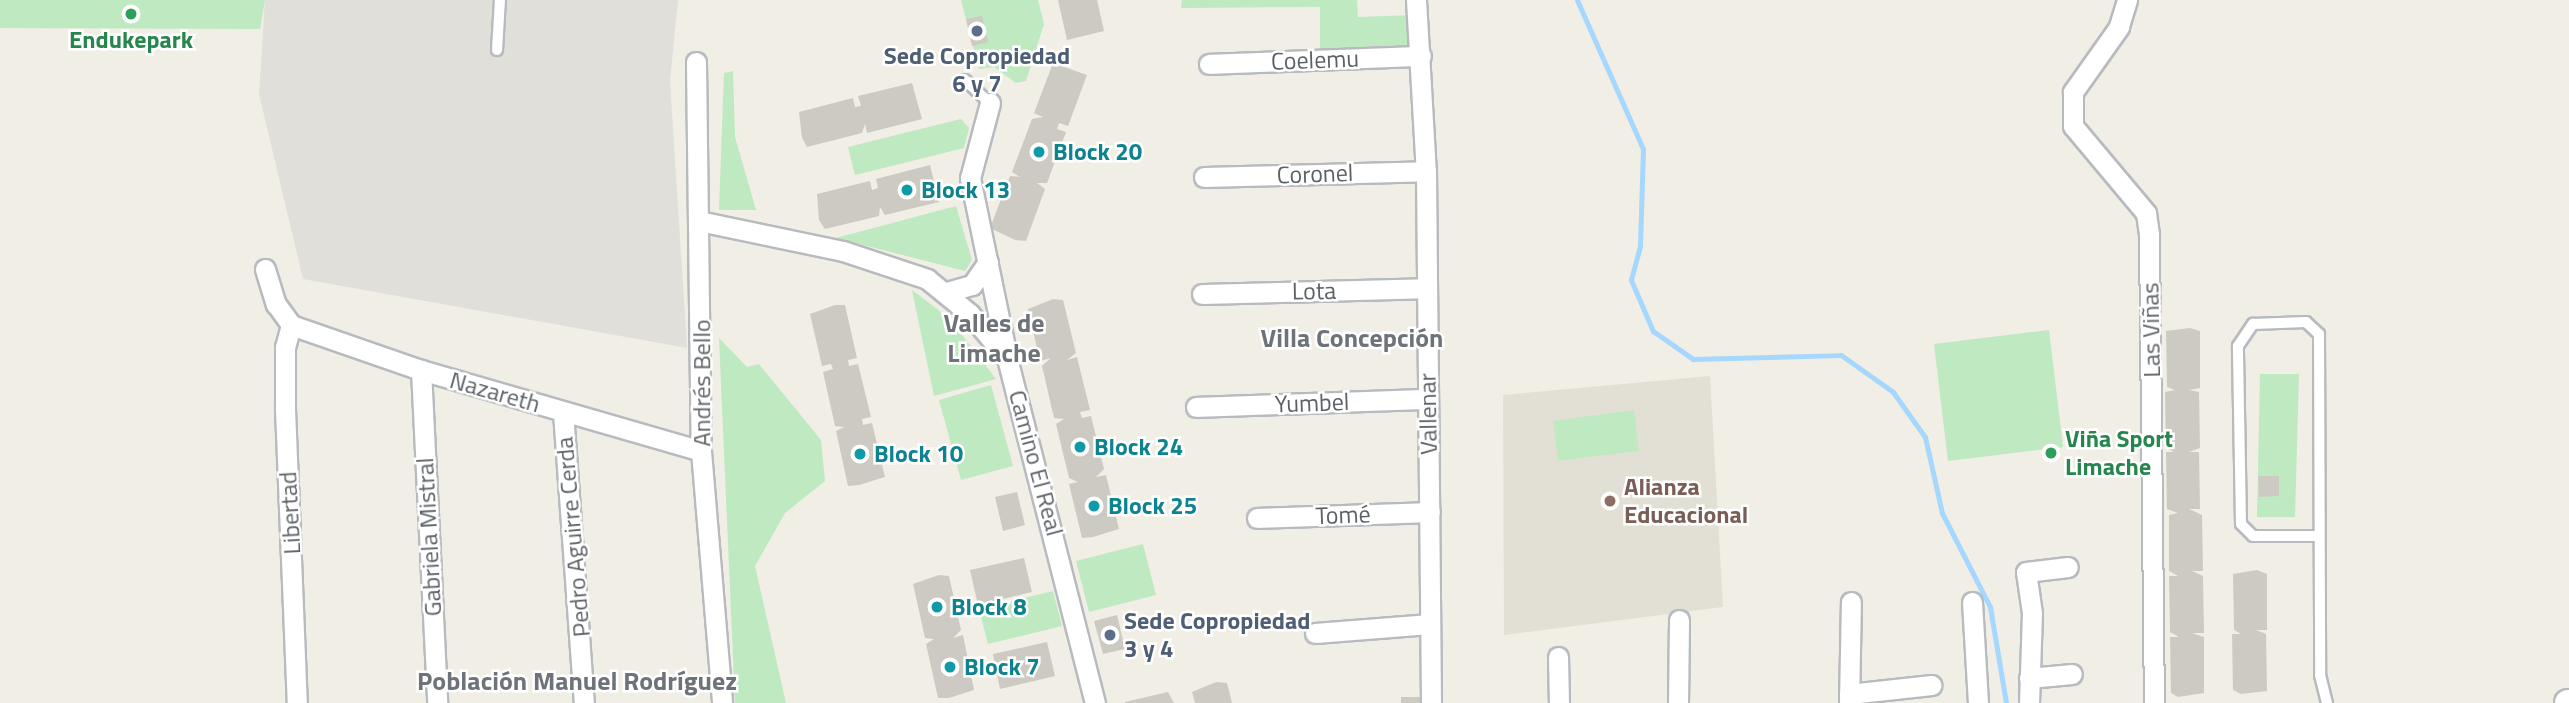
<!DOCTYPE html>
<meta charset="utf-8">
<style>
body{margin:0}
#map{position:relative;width:2569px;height:703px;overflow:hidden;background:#f0eee5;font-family:"Titillium Web",sans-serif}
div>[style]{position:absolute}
.industrial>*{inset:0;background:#e0dfd9}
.education>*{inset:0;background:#e2e0d5}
.green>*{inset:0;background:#bfe9c0}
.stream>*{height:5px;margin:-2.5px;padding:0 2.5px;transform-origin:2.5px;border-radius:2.5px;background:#a5d7ff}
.building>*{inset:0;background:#cdcac3}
.roads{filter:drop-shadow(2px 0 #b7babf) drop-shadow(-2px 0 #b7babf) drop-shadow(0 2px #b7babf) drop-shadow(0 -2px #b7babf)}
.lane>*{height:10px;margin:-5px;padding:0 5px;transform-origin:5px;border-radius:5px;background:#fff}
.street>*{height:19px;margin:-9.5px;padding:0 9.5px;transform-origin:9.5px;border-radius:9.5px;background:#fff}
.secondary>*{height:26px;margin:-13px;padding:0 13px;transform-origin:13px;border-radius:13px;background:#fff}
.dots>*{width:19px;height:19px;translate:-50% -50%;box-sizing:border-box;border:4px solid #fff;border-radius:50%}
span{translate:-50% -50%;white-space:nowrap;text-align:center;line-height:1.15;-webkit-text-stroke:5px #fff;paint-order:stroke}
.leisure-label{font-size:24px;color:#27864d;font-weight:700}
.left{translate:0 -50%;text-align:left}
.service-label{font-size:24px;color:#4e5e75;font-weight:700}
.street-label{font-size:24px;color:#5c6166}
.culture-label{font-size:24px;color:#0d838f;font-weight:700}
.education-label{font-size:24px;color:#785e54;font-weight:700}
.neighbourhood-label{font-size:26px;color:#6d7378;font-weight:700}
</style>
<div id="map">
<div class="industrial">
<div style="clip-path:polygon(265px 0,678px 0,670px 81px,687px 348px,303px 279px,259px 94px)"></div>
</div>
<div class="education">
<div style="clip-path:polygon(1710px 376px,1723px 607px,1504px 635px,1503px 395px)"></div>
</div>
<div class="green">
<div style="clip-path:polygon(0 0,265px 0,260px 29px,0 28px)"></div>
<div style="clip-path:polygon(961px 0,1038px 0,1044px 24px,1026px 81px,1016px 83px,994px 67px,979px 69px)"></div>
<div style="clip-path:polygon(1182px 0,1357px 0,1358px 17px,1414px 15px,1416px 51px,1320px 51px,1320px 7px,1181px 8px)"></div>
<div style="clip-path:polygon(733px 71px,735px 137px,756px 210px,719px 210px,724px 73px)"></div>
<div style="clip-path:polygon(961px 119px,969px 128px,964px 148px,855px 175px,848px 147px)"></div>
<div style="clip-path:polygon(956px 206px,972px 260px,965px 271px,836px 238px)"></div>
<div style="clip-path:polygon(912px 290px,949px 318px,996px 379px,934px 396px)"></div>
<div style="clip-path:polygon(2049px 330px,2063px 447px,1948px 461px,1934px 344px)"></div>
<div style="clip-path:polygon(719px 338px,747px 367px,759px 364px,821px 440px,825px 481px,785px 513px,755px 566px,786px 703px,735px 703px)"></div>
<div style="clip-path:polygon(2260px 374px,2299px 374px,2295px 517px,2257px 517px)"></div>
<div style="clip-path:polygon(991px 385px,1013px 466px,961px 480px,939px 400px)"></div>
<div style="clip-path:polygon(1634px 410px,1639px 451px,1558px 461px,1553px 421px)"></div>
<div style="clip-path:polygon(1143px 544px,1156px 595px,1089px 612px,1076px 561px)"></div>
<div style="clip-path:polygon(1053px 591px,1062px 626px,988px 644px,979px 609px)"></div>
</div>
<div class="stream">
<div style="left:1577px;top:0;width:163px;rotate:66.1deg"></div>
<div style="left:1643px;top:149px;width:97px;rotate:91.8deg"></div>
<div style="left:1640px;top:246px;width:35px;rotate:105deg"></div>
<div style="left:1631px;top:280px;width:56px;rotate:66.7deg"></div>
<div style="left:1653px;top:331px;width:49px;rotate:35deg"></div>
<div style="left:1693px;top:359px;width:148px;rotate:-1.5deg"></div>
<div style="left:1841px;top:355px;width:64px;rotate:35.4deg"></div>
<div style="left:1893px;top:392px;width:55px;rotate:54.6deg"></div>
<div style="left:1925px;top:437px;width:78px;rotate:77.4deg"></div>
<div style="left:1942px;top:513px;width:106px;rotate:62.9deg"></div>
<div style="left:1990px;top:607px;width:97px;rotate:80.5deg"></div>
</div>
<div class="building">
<div style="clip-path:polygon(1058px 0,1097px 0,1104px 31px,1067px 40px)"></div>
<div style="clip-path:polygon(982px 16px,988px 42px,972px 46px,966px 19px)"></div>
<div style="clip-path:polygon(1053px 63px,1087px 75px,1068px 126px,1059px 123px,1057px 129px,1066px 132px,1047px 183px,1037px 183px,1045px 189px,1026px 241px,1015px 240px,990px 228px,1010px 176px,1020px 177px,1012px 172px,1032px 119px,1043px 117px,1034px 113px)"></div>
<div style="clip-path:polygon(912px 83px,922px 119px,867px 133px,865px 124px,862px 133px,807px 147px,802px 138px,799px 112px,853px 98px,855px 107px,861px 106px,858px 96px)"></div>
<div style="clip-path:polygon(930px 165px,939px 202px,885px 215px,880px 207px,879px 216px,825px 229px,819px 220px,817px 194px,870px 181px,872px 190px,878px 188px,876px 179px)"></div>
<div style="clip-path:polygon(1053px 299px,1063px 300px,1076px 353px,1067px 360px,1077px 357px,1090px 410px,1080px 412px,1082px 418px,1091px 416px,1104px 469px,1096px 477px,1106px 475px,1119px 529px,1093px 537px,1082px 538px,1069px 484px,1078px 482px,1069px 478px,1056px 424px,1064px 419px,1054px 418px,1042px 366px,1051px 358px,1040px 361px,1028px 309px)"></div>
<div style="clip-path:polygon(835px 305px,845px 305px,857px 358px,848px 360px,849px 366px,858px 364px,871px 417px,862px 419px,863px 425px,872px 423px,885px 477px,859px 485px,848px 486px,836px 431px,844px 427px,835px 426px,823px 372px,833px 369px,831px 364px,822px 366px,810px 314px)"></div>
<div style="clip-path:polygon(2190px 328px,2200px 331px,2200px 388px,2189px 390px,2199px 392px,2200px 448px,2189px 452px,2199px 452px,2200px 509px,2189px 509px,2202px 515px,2203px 571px,2192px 571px,2203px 576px,2204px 633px,2192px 633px,2204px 637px,2204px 693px,2178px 697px,2171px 693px,2170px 637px,2179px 637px,2170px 632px,2169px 576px,2178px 576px,2169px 571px,2169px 515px,2178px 513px,2167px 509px,2166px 452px,2174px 452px,2166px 448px,2165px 392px,2175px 390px,2167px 387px,2166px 331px)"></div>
<div style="clip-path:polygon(2258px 476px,2279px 476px,2279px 496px,2259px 497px)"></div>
<div style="clip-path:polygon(1017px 492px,1025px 525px,1003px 531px,995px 497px)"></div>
<div style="clip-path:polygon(1024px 558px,1032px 592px,978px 605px,970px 570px)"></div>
<div style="clip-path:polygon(2257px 570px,2267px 574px,2267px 630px,2256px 630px,2266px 634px,2267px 691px,2241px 694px,2233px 690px,2232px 634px,2241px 634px,2234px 630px,2233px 574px)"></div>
<div style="clip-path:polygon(939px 575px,949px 576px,961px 630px,953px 638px,963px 635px,974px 690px,949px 698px,938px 698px,926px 644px,934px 639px,925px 638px,913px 584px)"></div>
<div style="clip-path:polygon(1117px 615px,1125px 649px,1103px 654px,1094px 621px)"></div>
<div style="clip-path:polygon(1047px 642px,1055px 676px,1000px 689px,993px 654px)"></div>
<div style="clip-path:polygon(1216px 682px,1227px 683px,1232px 703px,1195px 703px,1192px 692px)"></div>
<div style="clip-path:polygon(1168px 692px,1174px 703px,1125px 703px,1125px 702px)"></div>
<div style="clip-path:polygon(1401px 697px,1423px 697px,1423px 703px,1401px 703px)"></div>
</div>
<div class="roads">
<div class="lane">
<div style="left:497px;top:50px;width:50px;rotate:-86.6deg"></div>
<div style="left:965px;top:80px;width:34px;rotate:43deg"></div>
<div style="left:2319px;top:536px;width:66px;rotate:180deg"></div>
<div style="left:2253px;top:536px;width:17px;rotate:-135deg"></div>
<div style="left:2241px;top:524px;width:178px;rotate:-91deg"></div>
<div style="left:2238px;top:346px;width:27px;rotate:-56deg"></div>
<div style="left:2253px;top:324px;width:53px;rotate:-2.2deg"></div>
<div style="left:2306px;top:322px;width:18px;rotate:43deg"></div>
<div style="left:2319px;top:334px;width:341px;rotate:89.8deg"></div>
<div style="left:2320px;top:675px;width:29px;rotate:76deg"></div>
</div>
<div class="street">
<div style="left:1416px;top:0;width:171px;rotate:86.7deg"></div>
<div style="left:1426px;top:171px;width:532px;rotate:89.46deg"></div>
<div style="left:2127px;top:0;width:28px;rotate:107deg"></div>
<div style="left:2119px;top:27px;width:80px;rotate:125.3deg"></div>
<div style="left:2073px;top:92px;width:34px;rotate:90deg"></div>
<div style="left:2073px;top:126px;width:114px;rotate:50deg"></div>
<div style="left:2146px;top:213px;width:21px;rotate:82deg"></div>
<div style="left:2149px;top:234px;width:469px;rotate:89.4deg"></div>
<div style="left:696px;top:62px;width:389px;rotate:89.3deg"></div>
<div style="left:701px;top:451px;width:253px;rotate:85.2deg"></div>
<div style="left:1209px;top:64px;width:212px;rotate:-2.2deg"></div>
<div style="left:990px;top:103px;width:78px;rotate:104.9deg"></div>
<div style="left:970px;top:178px;width:183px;rotate:78.3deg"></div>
<div style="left:1204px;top:177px;width:222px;rotate:-1.5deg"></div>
<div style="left:699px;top:221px;width:147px;rotate:11.8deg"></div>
<div style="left:843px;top:251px;width:89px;rotate:18.4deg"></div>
<div style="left:927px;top:279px;width:55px;rotate:39.1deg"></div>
<div style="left:970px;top:314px;width:57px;rotate:49.9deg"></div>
<div style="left:1007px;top:358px;width:356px;rotate:75.7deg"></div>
<div style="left:265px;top:269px;width:37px;rotate:73deg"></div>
<div style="left:276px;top:304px;width:26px;rotate:54deg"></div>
<div style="left:947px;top:292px;width:26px;rotate:-16deg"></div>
<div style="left:972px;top:285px;width:28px;rotate:-55deg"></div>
<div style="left:1202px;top:294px;width:223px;rotate:-1.5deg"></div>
<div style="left:291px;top:325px;width:138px;rotate:19.1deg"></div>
<div style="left:421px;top:370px;width:291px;rotate:16.1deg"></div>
<div style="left:291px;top:325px;width:23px;rotate:105deg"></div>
<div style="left:285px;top:347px;width:62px;rotate:90deg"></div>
<div style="left:285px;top:409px;width:294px;rotate:87.7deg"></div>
<div style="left:421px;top:370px;width:333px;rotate:87.2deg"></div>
<div style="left:1196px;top:407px;width:232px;rotate:-2deg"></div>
<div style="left:563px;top:412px;width:292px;rotate:85.9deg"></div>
<div style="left:1257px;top:518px;width:173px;rotate:-2deg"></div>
<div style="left:1972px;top:602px;width:101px;rotate:86.6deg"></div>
<div style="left:1315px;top:633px;width:115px;rotate:-4.5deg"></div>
<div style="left:1558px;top:657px;width:46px;rotate:88.8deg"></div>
<div style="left:2029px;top:678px;width:43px;rotate:-5.3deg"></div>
<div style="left:1849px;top:694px;width:83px;rotate:-6.2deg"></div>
<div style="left:1678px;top:703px;width:83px;rotate:-89.3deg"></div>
<div style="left:1849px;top:703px;width:101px;rotate:-88.9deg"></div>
<div style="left:2029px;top:703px;width:90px;rotate:-88.1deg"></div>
<div style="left:2032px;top:613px;width:41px;rotate:-98.3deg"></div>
<div style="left:2026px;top:572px;width:42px;rotate:-6.8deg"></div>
</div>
<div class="secondary">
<div style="left:2568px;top:703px;width:1px"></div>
</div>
</div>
<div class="dots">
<div style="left:131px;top:14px;background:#2e9e5b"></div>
<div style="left:977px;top:31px;background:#5c6f8a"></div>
<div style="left:1039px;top:152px;background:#0f9aa8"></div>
<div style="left:907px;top:190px;background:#0f9aa8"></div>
<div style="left:1080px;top:447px;background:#0f9aa8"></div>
<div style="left:2051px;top:453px;background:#2e9e5b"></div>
<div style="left:860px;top:454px;background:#0f9aa8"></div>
<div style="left:1610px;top:501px;background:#8d6e63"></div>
<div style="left:1094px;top:506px;background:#0f9aa8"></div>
<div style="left:937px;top:607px;background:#0f9aa8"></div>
<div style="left:1110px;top:635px;background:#5c6f8a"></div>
<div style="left:950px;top:667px;background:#0f9aa8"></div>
</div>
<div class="leisure-label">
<span style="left:131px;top:40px">Endukepark</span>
<span class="left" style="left:2065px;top:453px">Viña Sport<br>Limache</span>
</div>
<div class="service-label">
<span style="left:977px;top:70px">Sede Copropiedad<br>6 y 7</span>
<span class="left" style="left:1124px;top:635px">Sede Copropiedad<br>3 y 4</span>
</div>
<div class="street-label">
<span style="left:1315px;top:60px;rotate:-2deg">Coelemu</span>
<span style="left:1315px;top:174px;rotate:-2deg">Coronel</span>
<span style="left:1314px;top:291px;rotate:-1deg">Lota</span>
<span style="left:2151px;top:330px;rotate:-91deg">Las Viñas</span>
<span style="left:702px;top:383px;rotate:-90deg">Andrés Bello</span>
<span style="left:495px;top:392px;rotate:16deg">Nazareth</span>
<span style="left:1312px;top:403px;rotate:-2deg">Yumbel</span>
<span style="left:1428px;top:414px;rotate:-91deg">Vallenar</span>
<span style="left:1036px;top:463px;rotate:75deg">Camino El Real</span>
<span style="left:290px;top:513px;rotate:-93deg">Libertad</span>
<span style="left:1343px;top:515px;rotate:-2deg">Tomé</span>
<span style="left:429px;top:537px;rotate:-93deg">Gabriela Mistral</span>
<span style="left:573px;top:537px;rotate:-95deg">Pedro Aguirre Cerda</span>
</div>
<div class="culture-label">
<span class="left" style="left:1053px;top:152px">Block 20</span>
<span class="left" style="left:921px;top:190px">Block 13</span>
<span class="left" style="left:1094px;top:447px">Block 24</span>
<span class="left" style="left:874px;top:454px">Block 10</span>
<span class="left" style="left:1108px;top:506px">Block 25</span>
<span class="left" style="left:951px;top:607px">Block 8</span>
<span class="left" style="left:964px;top:667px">Block 7</span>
</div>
<div class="education-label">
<span class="left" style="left:1624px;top:501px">Alianza<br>Educacional</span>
</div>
<div class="neighbourhood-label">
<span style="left:994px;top:338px">Valles de<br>Limache</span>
<span style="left:1352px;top:338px">Villa Concepción</span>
<span style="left:577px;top:681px">Población Manuel Rodríguez</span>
</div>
</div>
